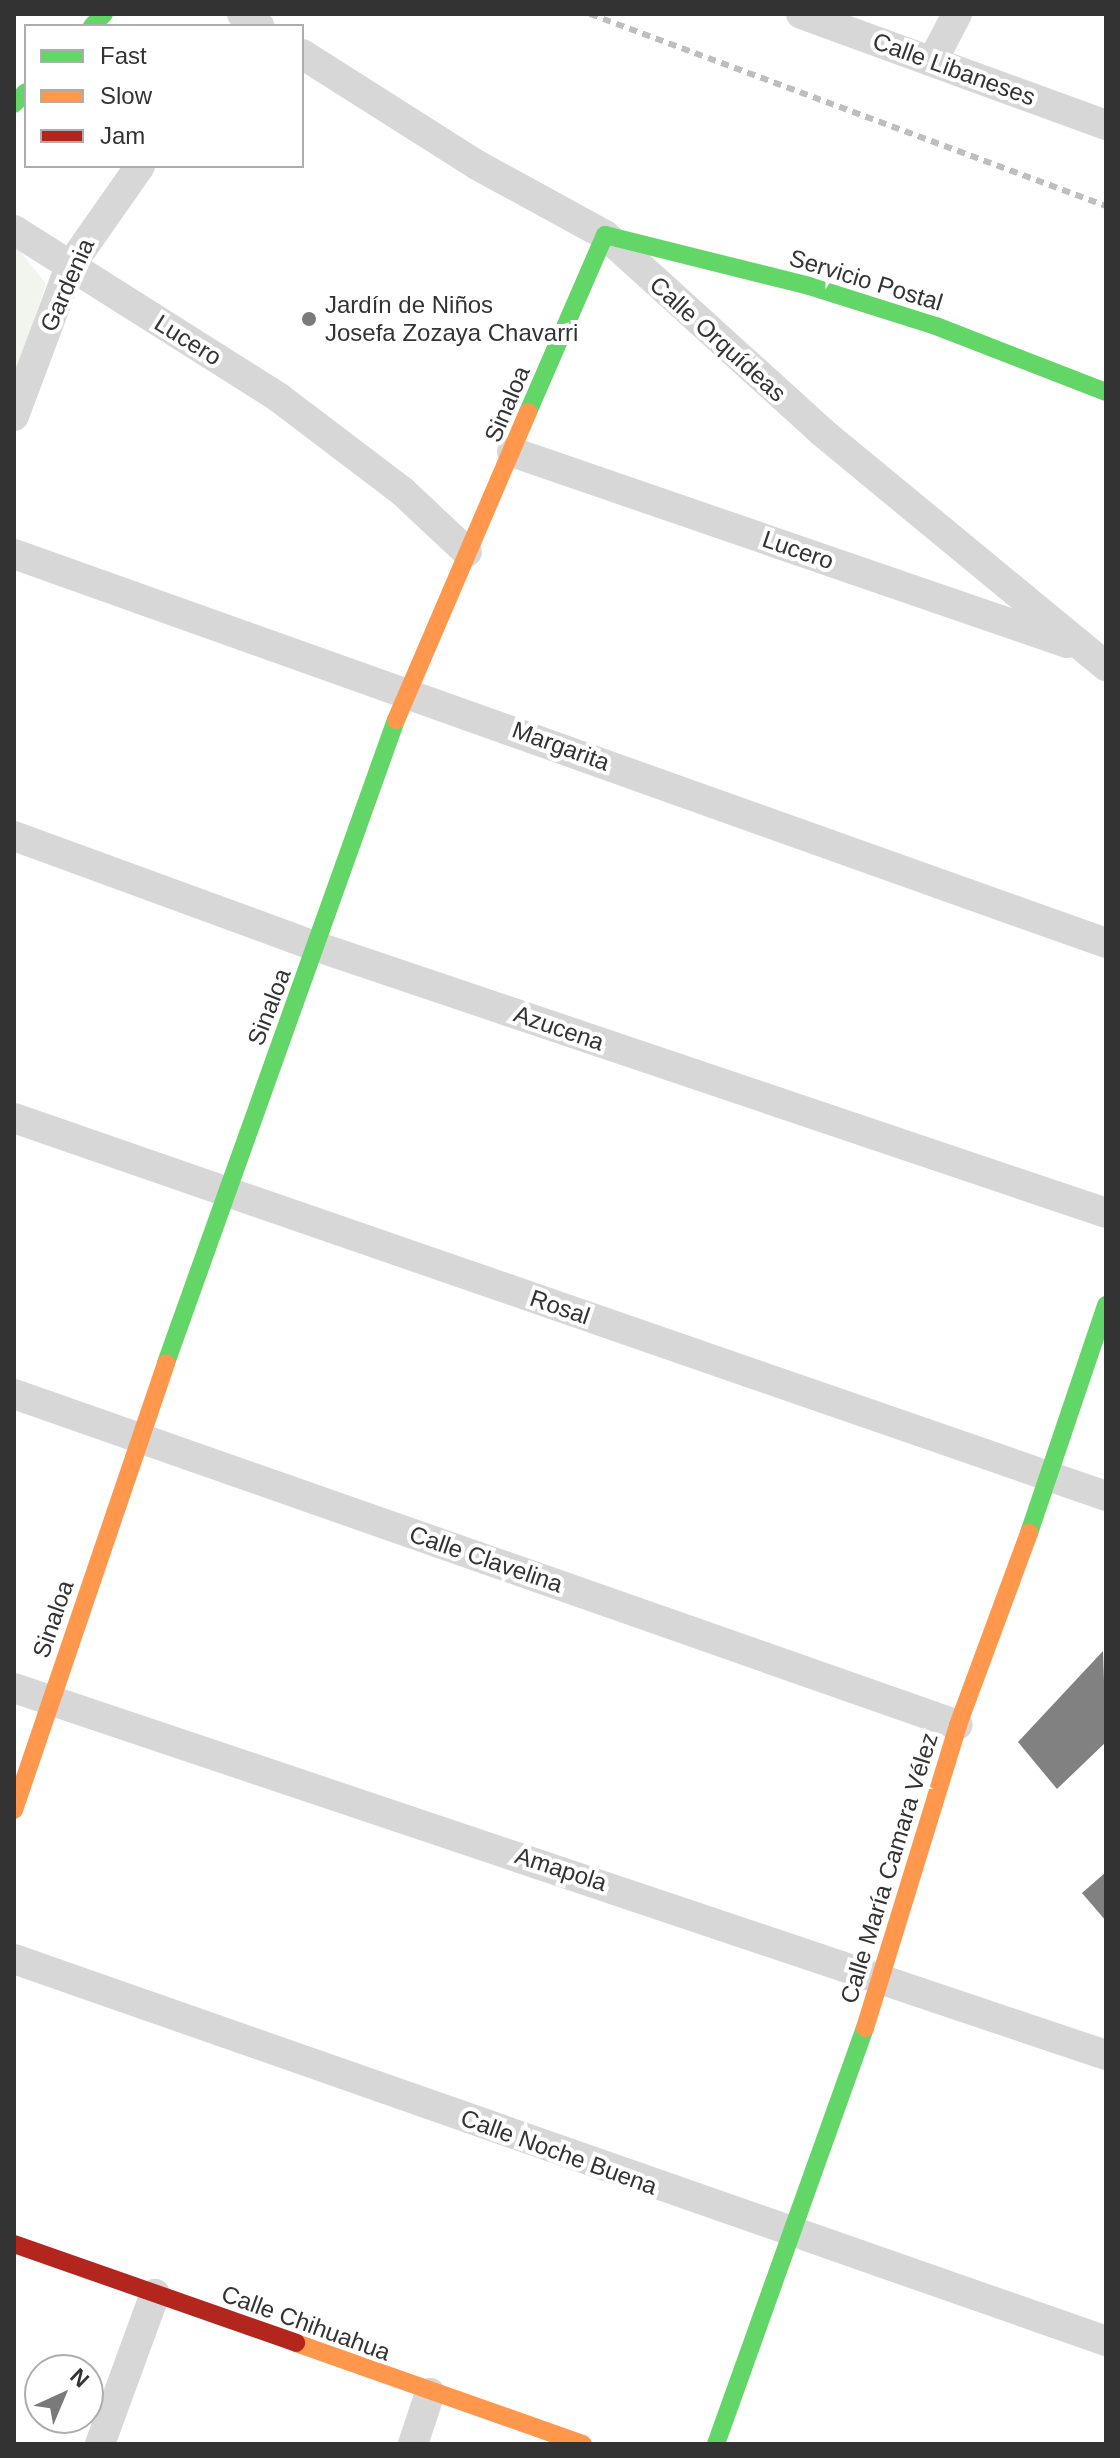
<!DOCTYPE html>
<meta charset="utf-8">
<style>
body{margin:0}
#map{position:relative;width:1120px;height:2458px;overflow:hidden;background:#fff;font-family:Helvetica,sans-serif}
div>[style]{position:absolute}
.green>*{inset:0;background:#f1f5ed}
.building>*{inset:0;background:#818181}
.street>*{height:30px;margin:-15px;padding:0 15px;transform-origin:15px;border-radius:15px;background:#d7d7d7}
.fast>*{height:18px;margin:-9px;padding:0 9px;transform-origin:9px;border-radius:9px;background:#63d668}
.slow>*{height:18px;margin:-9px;padding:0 9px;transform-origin:9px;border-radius:9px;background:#ff974d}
.jam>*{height:18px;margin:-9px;padding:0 9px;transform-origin:9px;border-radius:9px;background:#b3261e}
.rail>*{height:6px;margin-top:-3px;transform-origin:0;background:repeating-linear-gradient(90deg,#bebebe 0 8px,transparent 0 14px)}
.dots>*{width:22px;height:22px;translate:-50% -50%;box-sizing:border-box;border:4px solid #fff;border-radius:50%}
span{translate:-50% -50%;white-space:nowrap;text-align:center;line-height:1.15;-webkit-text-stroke:8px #fff;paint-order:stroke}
.street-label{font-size:24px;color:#333}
.poi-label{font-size:24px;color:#333}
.left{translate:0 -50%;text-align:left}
.frame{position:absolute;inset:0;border:16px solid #333;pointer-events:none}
.legend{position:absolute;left:24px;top:24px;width:280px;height:144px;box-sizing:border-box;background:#fff;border:2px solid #adadad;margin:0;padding:10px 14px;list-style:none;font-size:24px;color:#333}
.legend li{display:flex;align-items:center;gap:16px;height:40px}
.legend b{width:40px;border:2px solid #adadad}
.north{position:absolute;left:24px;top:2354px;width:80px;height:80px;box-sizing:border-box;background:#fff;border:2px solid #adadad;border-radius:50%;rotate:44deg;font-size:22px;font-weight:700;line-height:32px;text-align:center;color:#333}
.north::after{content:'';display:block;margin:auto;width:28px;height:36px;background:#7a7a7a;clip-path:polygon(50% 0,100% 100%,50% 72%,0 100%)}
</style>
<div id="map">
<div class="green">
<div style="clip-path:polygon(14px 243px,46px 284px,14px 378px)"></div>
</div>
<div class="building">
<div style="clip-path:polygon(1103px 1651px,1106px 1742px,1057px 1789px,1018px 1742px)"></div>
<div style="clip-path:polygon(1106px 1872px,1106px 1921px,1082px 1893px)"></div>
</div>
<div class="street">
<div style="left:242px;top:14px;width:21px;rotate:35deg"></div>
<div style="left:801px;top:14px;width:325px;rotate:20deg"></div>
<div style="left:302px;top:54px;width:207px;rotate:32.4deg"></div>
<div style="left:477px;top:165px;width:146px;rotate:28.7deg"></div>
<div style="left:605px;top:235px;width:293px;rotate:42.2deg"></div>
<div style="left:822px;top:432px;width:368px;rotate:39.5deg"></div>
<div style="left:933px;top:60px;width:52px;rotate:-62.4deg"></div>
<div style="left:14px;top:230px;width:312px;rotate:32.3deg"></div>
<div style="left:278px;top:397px;width:156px;rotate:37.2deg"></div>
<div style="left:402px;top:491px;width:89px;rotate:43.2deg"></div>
<div style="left:14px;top:416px;width:160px;rotate:-69.5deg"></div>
<div style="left:70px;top:266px;width:122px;rotate:-55deg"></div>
<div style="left:512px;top:452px;width:587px;rotate:18.99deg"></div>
<div style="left:14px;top:554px;width:1159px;rotate:19.61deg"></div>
<div style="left:14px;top:836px;width:324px;rotate:20.1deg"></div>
<div style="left:318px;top:947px;width:832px;rotate:18.65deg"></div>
<div style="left:14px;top:1118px;width:1156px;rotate:19.09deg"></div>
<div style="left:14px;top:1394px;width:1000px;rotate:19.32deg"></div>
<div style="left:14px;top:1688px;width:1152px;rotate:18.58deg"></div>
<div style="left:14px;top:1959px;width:1157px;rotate:19.28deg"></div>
<div style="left:100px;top:2444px;width:160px;rotate:-69.9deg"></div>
<div style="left:413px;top:2444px;width:54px;rotate:-71.6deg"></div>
</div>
<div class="fast">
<div style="left:92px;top:26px;width:17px;rotate:-45deg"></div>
<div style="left:14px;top:104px;width:17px;rotate:-45deg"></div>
<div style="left:528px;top:412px;width:193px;rotate:-66.5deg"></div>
<div style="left:605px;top:235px;width:210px;rotate:14deg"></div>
<div style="left:809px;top:286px;width:133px;rotate:17.5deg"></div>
<div style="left:936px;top:326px;width:182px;rotate:21.2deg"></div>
<div style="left:166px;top:1363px;width:683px;rotate:-70.32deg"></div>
<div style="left:1029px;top:1533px;width:241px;rotate:-71.3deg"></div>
<div style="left:716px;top:2444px;width:442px;rotate:-70.3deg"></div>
</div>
<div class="slow">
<div style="left:396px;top:720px;width:335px;rotate:-66.8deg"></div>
<div style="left:14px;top:1810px;width:472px;rotate:-71.2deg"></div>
<div style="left:865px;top:2028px;width:317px;rotate:-72.9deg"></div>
<div style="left:958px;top:1725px;width:205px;rotate:-69.7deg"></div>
<div style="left:296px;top:2343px;width:304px;rotate:19.4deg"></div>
</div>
<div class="jam">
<div style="left:14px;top:2244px;width:299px;rotate:19.3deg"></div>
</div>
<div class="rail">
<div style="left:590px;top:14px;width:551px;rotate:20.41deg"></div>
</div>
<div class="dots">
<div style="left:309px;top:319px;background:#7a7a7a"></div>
</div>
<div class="street-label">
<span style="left:954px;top:69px;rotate:20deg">Calle Libaneses</span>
<span style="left:866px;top:280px;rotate:17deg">Servicio Postal</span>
<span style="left:67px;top:285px;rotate:-66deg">Gardenia</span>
<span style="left:718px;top:339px;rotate:42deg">Calle Orquídeas</span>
<span style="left:188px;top:340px;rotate:32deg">Lucero</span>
<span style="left:507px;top:404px;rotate:-67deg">Sinaloa</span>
<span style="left:798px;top:550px;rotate:19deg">Lucero</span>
<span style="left:561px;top:746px;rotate:20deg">Margarita</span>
<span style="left:269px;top:1007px;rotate:-69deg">Sinaloa</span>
<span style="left:559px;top:1028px;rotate:19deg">Azucena</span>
<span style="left:560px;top:1307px;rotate:19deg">Rosal</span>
<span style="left:486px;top:1559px;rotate:19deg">Calle Clavelina</span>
<span style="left:53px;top:1619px;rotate:-71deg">Sinaloa</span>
<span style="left:889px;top:1868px;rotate:-73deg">Calle María Camara Vélez</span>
<span style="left:561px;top:1869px;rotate:18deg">Amapola</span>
<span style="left:559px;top:2152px;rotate:20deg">Calle Noche Buena</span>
<span style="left:306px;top:2323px;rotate:20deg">Calle Chihuahua</span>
</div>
<div class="poi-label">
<span class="left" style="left:325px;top:319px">Jardín de Niños<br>Josefa Zozaya Chavarri</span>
</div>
<div class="frame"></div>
<ul class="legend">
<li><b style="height:10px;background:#63d668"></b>Fast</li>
<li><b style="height:10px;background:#ff974d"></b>Slow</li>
<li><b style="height:10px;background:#b3261e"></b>Jam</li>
</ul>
<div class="north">N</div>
</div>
